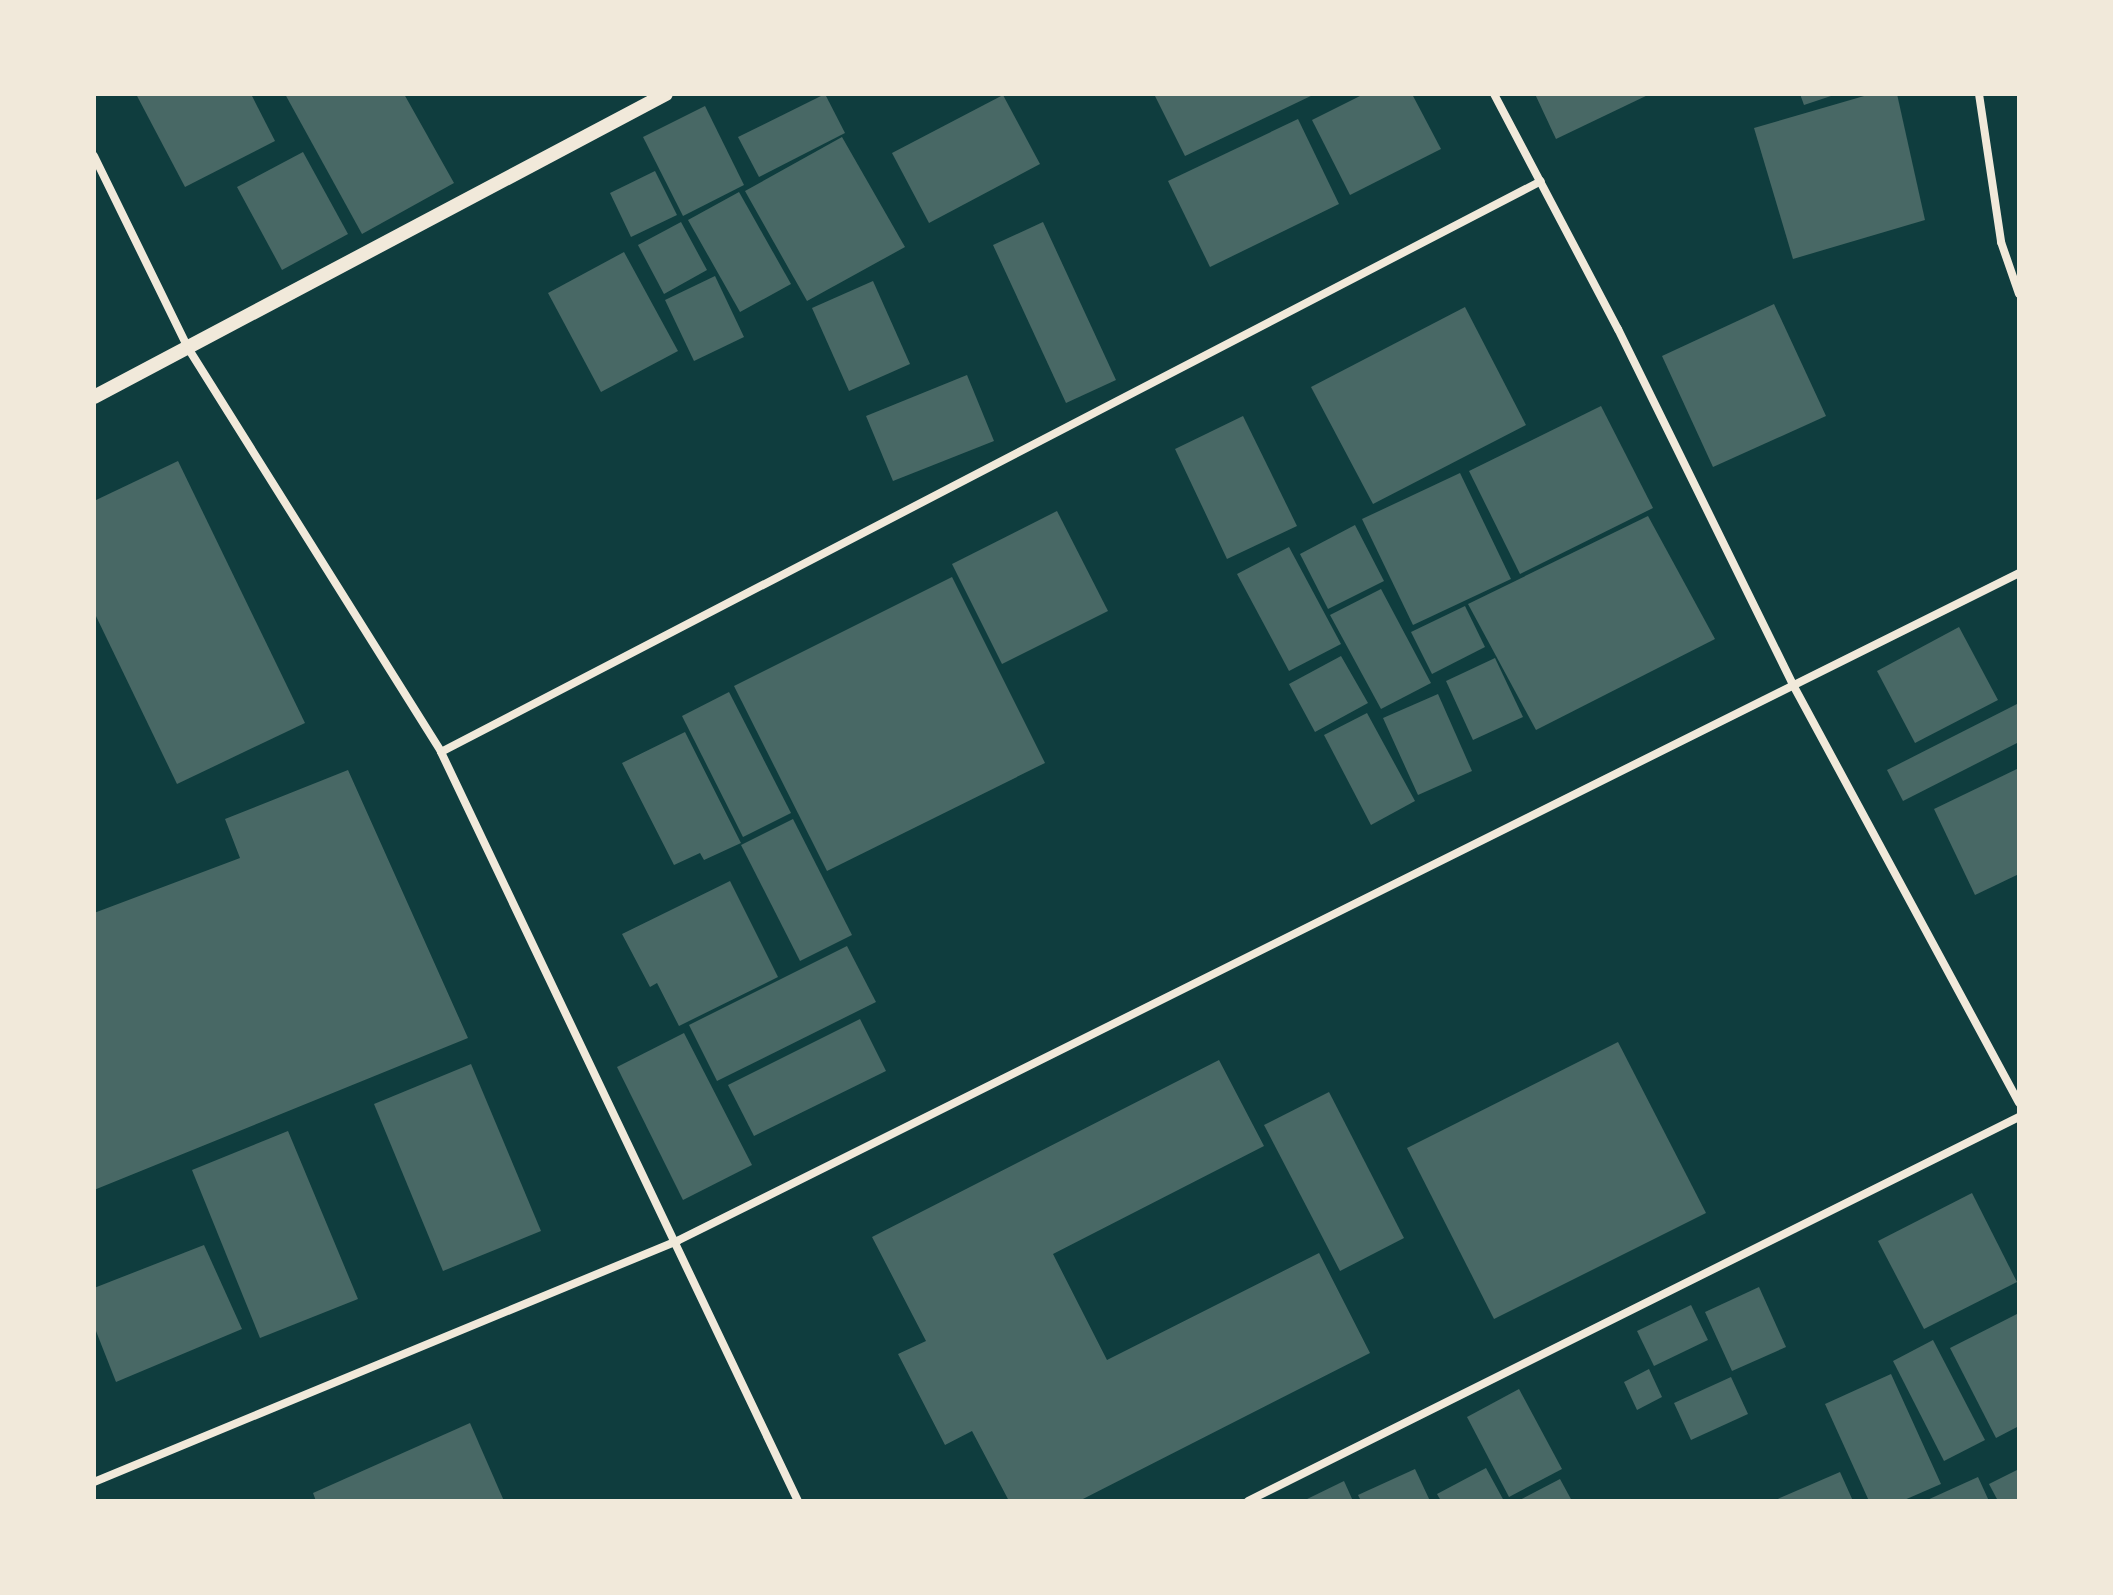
<!DOCTYPE html>
<style>
body{margin:0}
#map{position:relative;width:2113px;height:1595px;overflow:hidden;background:#0f3d3e;font-family:Ubuntu,sans-serif}
div>[style]{position:absolute}
.building>*{inset:0;background:#486865}
.minor>*{height:8px;margin:-4px;padding:0 4px;transform-origin:4px;border-radius:4px;background:#f1e9da}
.tertiary>*{height:14px;margin:-7px;padding:0 7px;transform-origin:7px;border-radius:7px;background:#f1e9da}
span{translate:-50% -50%;white-space:nowrap;text-align:center;line-height:1.15;-webkit-text-stroke:8px #f1e9da;paint-order:stroke}
.frame{position:absolute;inset:0;border:96px solid #f1e9da;pointer-events:none}
</style>
<div id="map">
<div class="building">
<div style="clip-path:polygon(136px 94px,251px 94px,275px 141px,185px 187px)"></div>
<div style="clip-path:polygon(285px 94px,404px 94px,454px 183px,362px 234px)"></div>
<div style="clip-path:polygon(825px 94px,845px 133px,759px 177px,738px 137px)"></div>
<div style="clip-path:polygon(1154px 94px,1315px 94px,1185px 156px)"></div>
<div style="clip-path:polygon(1364px 94px,1412px 94px,1441px 149px,1350px 195px,1312px 120px)"></div>
<div style="clip-path:polygon(1535px 94px,1650px 94px,1556px 139px)"></div>
<div style="clip-path:polygon(1800px 94px,1833px 94px,1834px 95px,1804px 105px)"></div>
<div style="clip-path:polygon(1871px 94px,1897px 94px,1925px 220px,1793px 259px,1754px 128px)"></div>
<div style="clip-path:polygon(1003px 95px,1040px 164px,929px 223px,892px 153px)"></div>
<div style="clip-path:polygon(705px 106px,744px 185px,683px 216px,643px 137px)"></div>
<div style="clip-path:polygon(1298px 119px,1339px 204px,1210px 267px,1168px 181px)"></div>
<div style="clip-path:polygon(842px 137px,905px 247px,807px 301px,745px 191px)"></div>
<div style="clip-path:polygon(303px 152px,348px 234px,282px 270px,237px 187px)"></div>
<div style="clip-path:polygon(655px 171px,677px 215px,631px 237px,610px 193px)"></div>
<div style="clip-path:polygon(739px 192px,791px 284px,740px 312px,688px 220px)"></div>
<div style="clip-path:polygon(681px 222px,707px 270px,664px 294px,638px 245px)"></div>
<div style="clip-path:polygon(1043px 222px,1116px 380px,1066px 403px,993px 245px)"></div>
<div style="clip-path:polygon(624px 252px,678px 351px,601px 392px,548px 293px)"></div>
<div style="clip-path:polygon(715px 276px,744px 337px,694px 361px,665px 300px)"></div>
<div style="clip-path:polygon(873px 281px,910px 364px,849px 391px,812px 308px)"></div>
<div style="clip-path:polygon(1774px 304px,1826px 416px,1713px 467px,1662px 356px)"></div>
<div style="clip-path:polygon(1465px 307px,1526px 425px,1373px 504px,1311px 387px)"></div>
<div style="clip-path:polygon(967px 375px,994px 441px,893px 481px,866px 416px)"></div>
<div style="clip-path:polygon(1601px 406px,1653px 508px,1520px 574px,1469px 471px)"></div>
<div style="clip-path:polygon(1243px 416px,1297px 526px,1227px 559px,1175px 449px)"></div>
<div style="clip-path:polygon(178px 461px,305px 723px,177px 784px,94px 612px,94px 501px)"></div>
<div style="clip-path:polygon(1460px 473px,1511px 579px,1413px 625px,1362px 519px)"></div>
<div style="clip-path:polygon(1057px 511px,1108px 611px,1002px 664px,952px 564px)"></div>
<div style="clip-path:polygon(1648px 516px,1715px 639px,1536px 730px,1468px 604px)"></div>
<div style="clip-path:polygon(1355px 525px,1384px 581px,1328px 609px,1300px 554px)"></div>
<div style="clip-path:polygon(1289px 547px,1341px 644px,1289px 671px,1237px 574px)"></div>
<div style="clip-path:polygon(952px 577px,1045px 763px,827px 871px,734px 686px)"></div>
<div style="clip-path:polygon(1381px 589px,1431px 683px,1381px 709px,1330px 615px)"></div>
<div style="clip-path:polygon(1465px 606px,1485px 647px,1432px 674px,1411px 632px)"></div>
<div style="clip-path:polygon(1959px 627px,1998px 700px,1915px 743px,1877px 671px)"></div>
<div style="clip-path:polygon(1341px 656px,1368px 703px,1315px 732px,1289px 684px)"></div>
<div style="clip-path:polygon(1495px 658px,1523px 717px,1473px 740px,1446px 681px)"></div>
<div style="clip-path:polygon(729px 692px,791px 813px,743px 837px,682px 716px)"></div>
<div style="clip-path:polygon(1438px 694px,1472px 771px,1418px 795px,1383px 718px)"></div>
<div style="clip-path:polygon(2019px 703px,2019px 742px,1903px 801px,1887px 770px)"></div>
<div style="clip-path:polygon(1367px 713px,1415px 801px,1371px 825px,1324px 735px)"></div>
<div style="clip-path:polygon(685px 732px,741px 843px,704px 860px,700px 853px,674px 865px,622px 763px)"></div>
<div style="clip-path:polygon(2019px 768px,2019px 874px,1975px 895px,1934px 809px)"></div>
<div style="clip-path:polygon(348px 770px,468px 1038px,94px 1190px,94px 913px,240px 858px,225px 819px)"></div>
<div style="clip-path:polygon(793px 819px,852px 935px,800px 961px,741px 845px)"></div>
<div style="clip-path:polygon(730px 881px,778px 977px,679px 1026px,657px 983px,650px 987px,622px 934px)"></div>
<div style="clip-path:polygon(847px 946px,876px 1002px,717px 1081px,689px 1025px)"></div>
<div style="clip-path:polygon(860px 1019px,886px 1071px,754px 1136px,728px 1085px)"></div>
<div style="clip-path:polygon(684px 1033px,752px 1165px,683px 1200px,617px 1067px)"></div>
<div style="clip-path:polygon(1618px 1042px,1706px 1213px,1494px 1319px,1407px 1148px)"></div>
<div style="clip-path:polygon(1219px 1060px,1264px 1146px,1053px 1254px,1107px 1360px,1319px 1253px,1370px 1353px,1079px 1501px,1009px 1501px,972px 1431px,945px 1445px,898px 1354px,926px 1341px,872px 1237px)"></div>
<div style="clip-path:polygon(471px 1064px,541px 1231px,443px 1271px,374px 1104px)"></div>
<div style="clip-path:polygon(1329px 1092px,1404px 1238px,1340px 1271px,1264px 1125px)"></div>
<div style="clip-path:polygon(288px 1131px,358px 1299px,260px 1338px,192px 1170px)"></div>
<div style="clip-path:polygon(1972px 1193px,2017px 1282px,1924px 1329px,1878px 1241px)"></div>
<div style="clip-path:polygon(204px 1245px,242px 1329px,116px 1382px,94px 1326px,94px 1288px)"></div>
<div style="clip-path:polygon(1759px 1287px,1786px 1347px,1732px 1371px,1705px 1312px)"></div>
<div style="clip-path:polygon(1691px 1305px,1708px 1340px,1654px 1366px,1637px 1331px)"></div>
<div style="clip-path:polygon(2019px 1313px,2019px 1426px,1996px 1438px,1950px 1348px)"></div>
<div style="clip-path:polygon(1933px 1340px,1985px 1440px,1944px 1461px,1893px 1361px)"></div>
<div style="clip-path:polygon(1649px 1369px,1662px 1397px,1637px 1410px,1624px 1382px)"></div>
<div style="clip-path:polygon(1891px 1374px,1941px 1484px,1902px 1501px,1869px 1501px,1825px 1404px)"></div>
<div style="clip-path:polygon(1731px 1377px,1748px 1414px,1691px 1440px,1674px 1403px)"></div>
<div style="clip-path:polygon(1519px 1389px,1562px 1469px,1509px 1497px,1467px 1417px)"></div>
<div style="clip-path:polygon(470px 1423px,504px 1501px,316px 1501px,313px 1493px)"></div>
<div style="clip-path:polygon(1486px 1468px,1504px 1501px,1441px 1501px,1437px 1494px)"></div>
<div style="clip-path:polygon(1415px 1469px,1430px 1501px,1361px 1501px,1358px 1495px)"></div>
<div style="clip-path:polygon(2019px 1469px,2019px 1501px,1998px 1501px,1989px 1484px)"></div>
<div style="clip-path:polygon(1840px 1472px,1853px 1501px,1773px 1501px)"></div>
<div style="clip-path:polygon(1978px 1477px,1989px 1501px,1925px 1501px)"></div>
<div style="clip-path:polygon(1560px 1479px,1572px 1501px,1518px 1501px)"></div>
<div style="clip-path:polygon(1344px 1481px,1353px 1501px,1303px 1501px)"></div>
</div>
<div class="minor">
<div style="left:1494px;top:94px;width:266px;rotate:62.2deg"></div>
<div style="left:1618px;top:329px;width:394px;rotate:63.8deg"></div>
<div style="left:1792px;top:683px;width:477px;rotate:61.6deg"></div>
<div style="left:1979px;top:94px;width:150px;rotate:81.5deg"></div>
<div style="left:2001px;top:242px;width:55px;rotate:70.9deg"></div>
<div style="left:94px;top:156px;width:214px;rotate:63.9deg"></div>
<div style="left:188px;top:348px;width:477px;rotate:57.9deg"></div>
<div style="left:441px;top:752px;width:830px;rotate:64.52deg"></div>
<div style="left:441px;top:752px;width:1239px;rotate:-27.43deg"></div>
<div style="left:94px;top:1482px;width:631px;rotate:-22.46deg"></div>
<div style="left:677px;top:1241px;width:1499px;rotate:-26.46deg"></div>
<div style="left:1248px;top:1501px;width:861px;rotate:-26.48deg"></div>
</div>
<div class="tertiary">
<div style="left:94px;top:397px;width:647px;rotate:-27.91deg"></div>
</div>
<div class="frame"></div>
</div>
